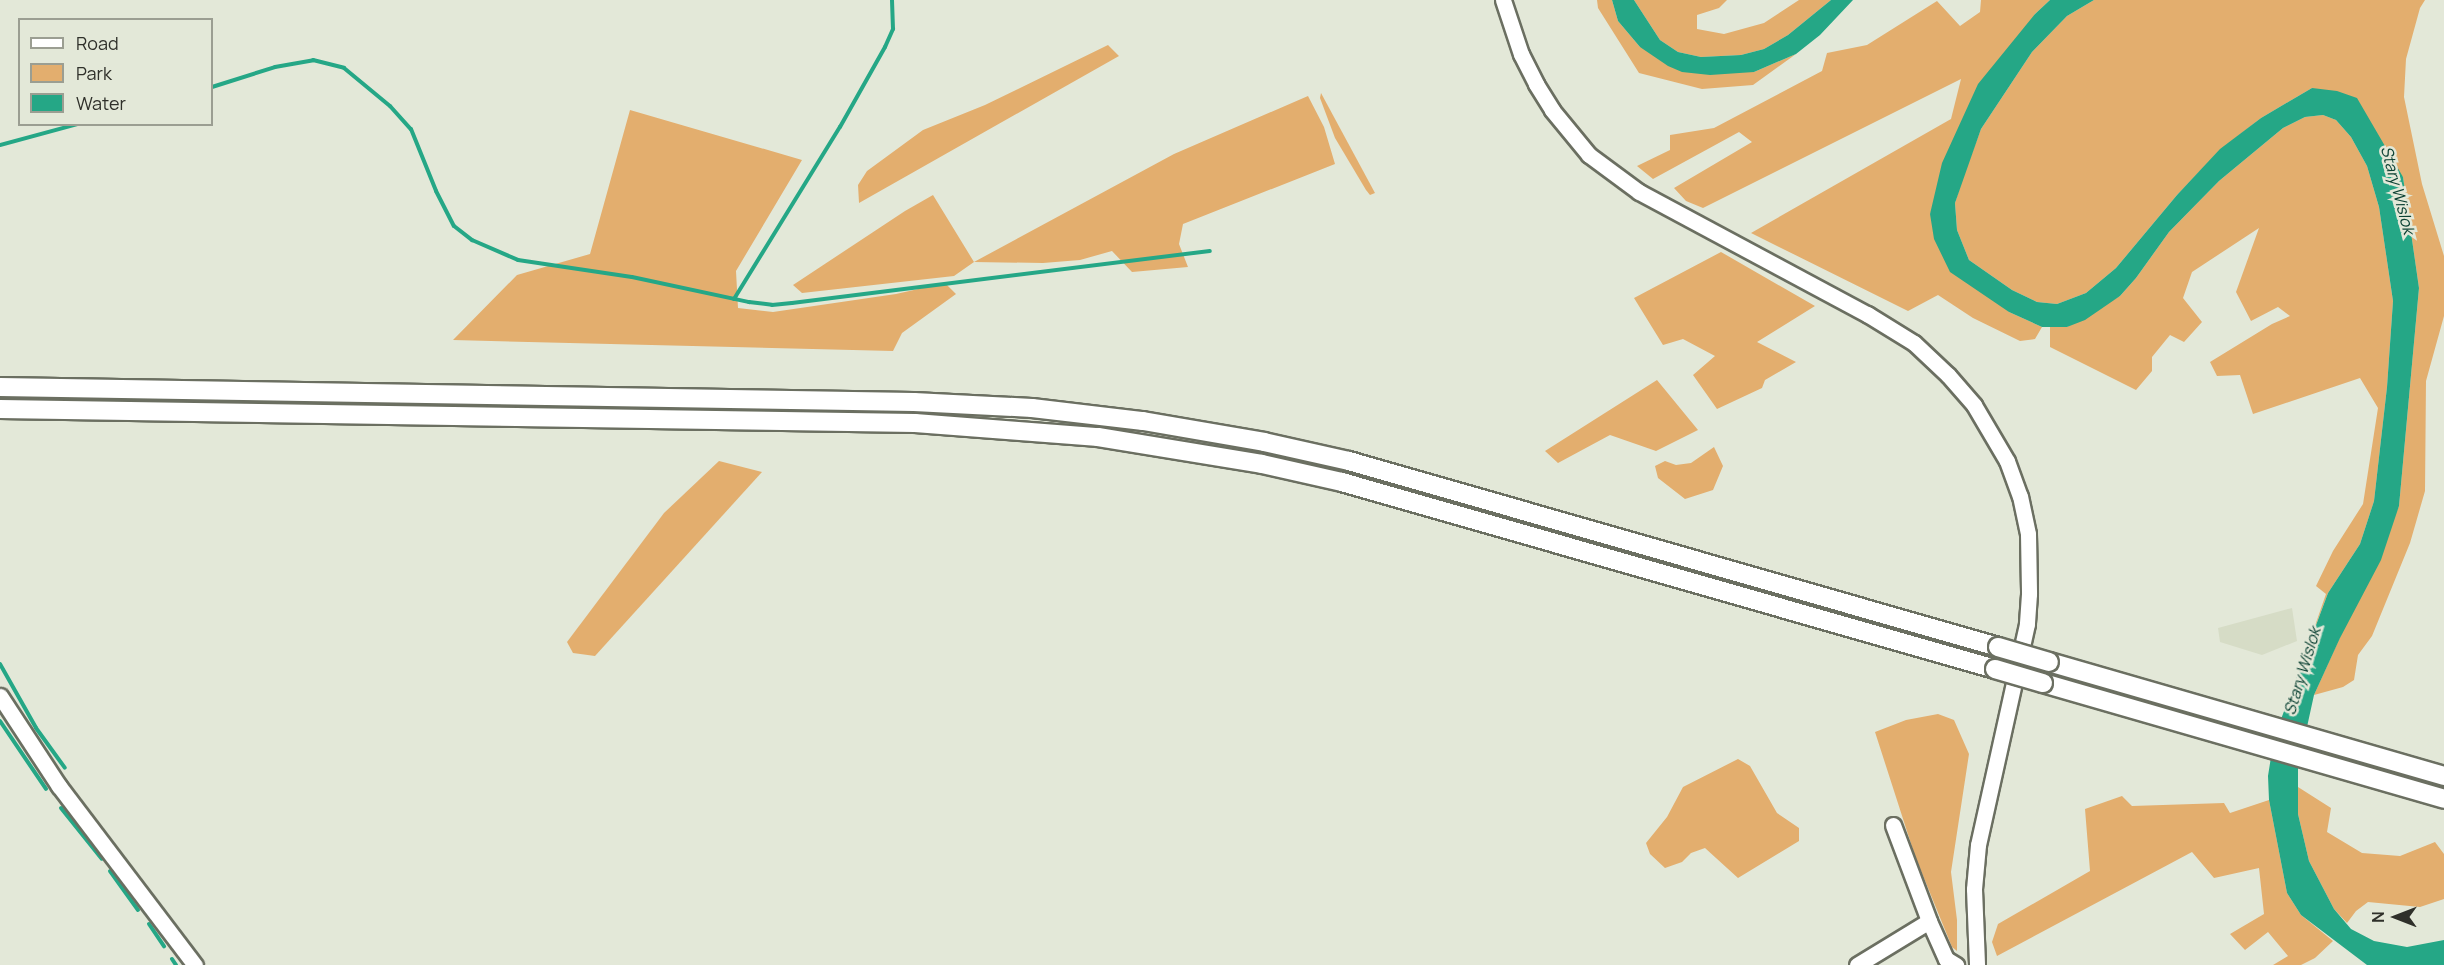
<!DOCTYPE html>
<style>
body{margin:0}
#map{position:relative;width:2444px;height:965px;overflow:hidden;background:#e3e8d8;font-family:Manrope,sans-serif}
div>[style]{position:absolute}
.built>*{inset:0;background:#d6dcc6}
.green>*{inset:0;background:#e3ae6e}
.water>*{inset:0;background:#25a786}
.stream>*{height:4px;margin:-2px;padding:0 2px;transform-origin:2px;border-radius:2px;background:#25a786}
.roads{filter:drop-shadow(2px 0 #6b6f61) drop-shadow(-2px 0 #6b6f61) drop-shadow(0 2px #6b6f61) drop-shadow(0 -2px #6b6f61)}
.minor>*{height:15px;margin:-7.5px;padding:0 7.5px;transform-origin:7.5px;border-radius:7.5px;background:#fff}
.major>*{height:18px;margin:-9px;padding:0 9px;transform-origin:9px;border-radius:9px;background:#fff}
.bridges{filter:drop-shadow(2px 0 #6b6f61) drop-shadow(-2px 0 #6b6f61) drop-shadow(0 2px #6b6f61) drop-shadow(0 -2px #6b6f61)}
.major-bridge>*{height:18px;margin:-9px;padding:0 9px;transform-origin:9px;border-radius:9px;background:#fff}
span{translate:-50% -50%;white-space:nowrap;text-align:center;line-height:1.15;-webkit-text-stroke:5px #e3e8d8;paint-order:stroke}
.water-label{font-size:16px;color:#0b4133;font-style:italic}
.legend{position:absolute;left:18px;top:18px;width:195px;height:108px;box-sizing:border-box;background:#e3e8d8;border:2px solid #9b9e92;margin:0;padding:8px 10px;list-style:none;font-size:18px;color:#2f302a}
.legend li{display:flex;align-items:center;gap:12px;height:30px}
.legend b{width:30px;border:2px solid #9b9e92}
.north{position:absolute;left:2366px;top:887px;width:60px;height:60px;-webkit-text-stroke:4px #e3e8d8;paint-order:stroke;rotate:270deg;font-size:16px;font-weight:700;line-height:24px;text-align:center;color:#2f302a}
.north::after{content:'';display:block;margin:auto;width:21px;height:27px;background:#2f302a;clip-path:polygon(50% 0,100% 100%,50% 72%,0 100%)}
</style>
<div id="map">
<div class="built">
<div style="clip-path:polygon(2292px 608px,2297px 641px,2262px 655px,2220px 642px,2218px 628px)"></div>
</div>
<div class="green">
<div style="clip-path:polygon(1597px 0,1612px 0,1618px 21px,1640px 47px,1754px 72px,1796px 54px,1753px 85px,1702px 89px,1639px 73px,1598px 8px)"></div>
<div style="clip-path:polygon(1634px 0,1745px 0,1727px 0,1719px 8px,1697px 15px,1697px 29px,1724px 34px,1764px 23px,1799px 0,1831px 0,1788px 35px,1764px 49px,1741px 55px,1701px 57px,1678px 52px,1660px 40px)"></div>
<div style="clip-path:polygon(1981px 0,2050px 0,2035px 14px,1930px 214px,2009px 312px,2042px 327px,2035px 339px,2020px 341px,1973px 318px,1938px 295px,1908px 311px,1751px 233px,1951px 119px,1961px 79px,1703px 208px,1686px 201px,1674px 188px,1752px 142px,1739px 132px,1653px 179px,1637px 166px,1670px 150px,1670px 135px,1714px 128px,1822px 71px,1827px 53px,1867px 45px,1937px 1px,1960px 26px,1980px 12px)"></div>
<div style="clip-path:polygon(2094px 0,2425px 0,2420px 8px,2406px 59px,2404px 97px,2422px 184px,2444px 256px,2444px 316px,2426px 381px,2425px 491px,2410px 543px,2372px 636px,2358px 655px,2354px 680px,2343px 687px,2314px 695px,2399px 506px,2419px 288px,2403px 177px,2312px 88px,2261px 118px,2220px 150px,2177px 195px,2116px 268px,2086px 293px,2057px 304px,2037px 302px,2012px 290px,1969px 260px,1957px 230px,1955px 203px,1963px 177px,1981px 129px,2032px 52px,2067px 16px)"></div>
<div style="clip-path:polygon(1108px 45px,1119px 56px,859px 203px,858px 185px,867px 171px,923px 130px,985px 105px)"></div>
<div style="clip-path:polygon(1321px 93px,1375px 193px,1370px 195px,1366px 190px,1335px 138px,1320px 98px)"></div>
<div style="clip-path:polygon(1308px 96px,1324px 127px,1335px 164px,1183px 224px,1179px 244px,1188px 267px,1132px 272px,1112px 251px,1080px 260px,1043px 263px,974px 262px,954px 276px,802px 293px,793px 285px,905px 211px,933px 195px,974px 262px,1174px 154px)"></div>
<div style="clip-path:polygon(630px 110px,802px 160px,736px 271px,738px 308px,773px 312px,896px 294px,945px 283px,956px 294px,902px 333px,893px 351px,453px 340px,517px 275px,590px 254px)"></div>
<div style="clip-path:polygon(2323px 115px,2336px 120px,2351px 137px,2367px 166px,2379px 207px,2393px 301px,2387px 387px,2374px 501px,2360px 544px,2328px 593px,2309px 643px,2326px 594px,2316px 586px,2333px 551px,2363px 504px,2378px 408px,2360px 378px,2253px 414px,2240px 375px,2217px 376px,2210px 362px,2272px 324px,2290px 316px,2278px 307px,2251px 321px,2236px 292px,2259px 228px,2192px 272px,2183px 298px,2202px 322px,2184px 342px,2170px 335px,2152px 357px,2152px 371px,2136px 390px,2050px 347px,2050px 327px,2067px 327px,2120px 296px,2136px 278px,2169px 232px,2219px 181px,2283px 128px,2305px 117px)"></div>
<div style="clip-path:polygon(1721px 252px,1815px 306px,1757px 342px,1796px 362px,1765px 380px,1762px 388px,1717px 409px,1693px 375px,1715px 356px,1683px 339px,1663px 345px,1634px 298px)"></div>
<div style="clip-path:polygon(1657px 380px,1698px 430px,1656px 451px,1610px 435px,1558px 463px,1545px 451px)"></div>
<div style="clip-path:polygon(1714px 447px,1723px 466px,1713px 490px,1685px 499px,1658px 478px,1655px 466px,1665px 461px,1676px 465px,1691px 463px)"></div>
<div style="clip-path:polygon(719px 461px,762px 472px,595px 656px,573px 653px,567px 642px,664px 513px)"></div>
<div style="clip-path:polygon(1938px 714px,1954px 720px,1969px 754px,1951px 872px,1957px 920px,1957px 951px,1952px 947px,1915px 856px,1875px 732px,1906px 720px)"></div>
<div style="clip-path:polygon(1738px 759px,1750px 766px,1777px 813px,1799px 828px,1799px 841px,1738px 878px,1705px 848px,1691px 853px,1682px 862px,1665px 868px,1650px 854px,1646px 843px,1667px 817px,1683px 787px)"></div>
<div style="clip-path:polygon(2298px 787px,2331px 808px,2327px 832px,2362px 853px,2400px 856px,2435px 842px,2444px 854px,2444px 899px,2420px 907px,2368px 902px,2356px 911px,2347px 923px,2334px 909px,2309px 861px,2298px 814px)"></div>
<div style="clip-path:polygon(2122px 796px,2132px 806px,2224px 803px,2230px 813px,2269px 800px,2287px 893px,2301px 915px,2333px 941px,2315px 958px,2301px 965px,2273px 965px,2288px 956px,2268px 932px,2245px 950px,2230px 934px,2264px 914px,2259px 868px,2214px 878px,2192px 852px,1997px 956px,1992px 942px,1998px 924px,2090px 871px,2085px 809px)"></div>
</div>
<div class="water">
<div style="clip-path:polygon(1612px 0,1634px 0,1660px 40px,1678px 52px,1701px 57px,1741px 55px,1764px 49px,1788px 35px,1831px 0,1853px 0,1820px 35px,1796px 54px,1754px 72px,1710px 75px,1682px 72px,1668px 66px,1640px 47px,1618px 21px)"></div>
<div style="clip-path:polygon(2050px 0,2094px 0,2067px 16px,2032px 52px,1981px 129px,1955px 203px,1957px 230px,1969px 260px,2012px 290px,2037px 302px,2057px 304px,2086px 293px,2116px 268px,2177px 195px,2220px 149px,2261px 118px,2312px 88px,2337px 91px,2357px 98px,2403px 177px,2419px 288px,2399px 506px,2381px 560px,2340px 638px,2314px 695px,2298px 768px,2298px 814px,2309px 861px,2334px 909px,2351px 929px,2374px 941px,2407px 947px,2444px 940px,2444px 965px,2367px 965px,2301px 915px,2287px 893px,2269px 800px,2268px 776px,2274px 738px,2328px 593px,2360px 544px,2374px 501px,2387px 387px,2393px 301px,2379px 207px,2367px 166px,2351px 137px,2336px 120px,2323px 115px,2305px 117px,2283px 128px,2219px 181px,2169px 232px,2136px 278px,2120px 296px,2085px 320px,2067px 327px,2042px 327px,2009px 312px,1950px 272px,1934px 239px,1930px 214px,1942px 163px,1978px 84px,2035px 14px)"></div>
</div>
<div class="stream">
<div style="left:212px;top:87px;width:66px;rotate:-17.6deg"></div>
<div style="left:275px;top:67px;width:39px;rotate:-10deg"></div>
<div style="left:313px;top:60px;width:32px;rotate:14deg"></div>
<div style="left:344px;top:68px;width:60px;rotate:39.6deg"></div>
<div style="left:390px;top:106px;width:31px;rotate:48deg"></div>
<div style="left:411px;top:129px;width:67px;rotate:68deg"></div>
<div style="left:436px;top:191px;width:39px;rotate:63deg"></div>
<div style="left:454px;top:226px;width:23px;rotate:38deg"></div>
<div style="left:472px;top:240px;width:50px;rotate:23.5deg"></div>
<div style="left:518px;top:260px;width:115px;rotate:8.5deg"></div>
<div style="left:632px;top:277px;width:120px;rotate:12.1deg"></div>
<div style="left:749px;top:302px;width:23px;rotate:7deg"></div>
<div style="left:772px;top:305px;width:20px;rotate:-6deg"></div>
<div style="left:792px;top:303px;width:421px;rotate:-7.1deg"></div>
<div style="left:0;top:145px;width:81px;rotate:-15.1deg"></div>
<div style="left:734px;top:299px;width:202px;rotate:-58.4deg"></div>
<div style="left:840px;top:127px;width:92px;rotate:-60.6deg"></div>
<div style="left:885px;top:47px;width:20px;rotate:-66deg"></div>
<div style="left:893px;top:29px;width:29px;rotate:-92deg"></div>
<div style="left:0;top:664px;width:73px;rotate:60.6deg"></div>
<div style="left:36px;top:728px;width:49px;rotate:54.1deg"></div>
<div style="left:0;top:721px;width:82px;rotate:55.9deg"></div>
<div style="left:61px;top:808px;width:65px;rotate:51.2deg"></div>
<div style="left:110px;top:871px;width:48px;rotate:54.3deg"></div>
<div style="left:149px;top:924px;width:27px;rotate:56deg"></div>
<div style="left:172px;top:959px;width:7px;rotate:56deg"></div>
</div>
<div class="roads">
<div class="minor">
<div style="left:1503px;top:0;width:57px;rotate:71.6deg"></div>
<div style="left:1521px;top:54px;width:34px;rotate:63deg"></div>
<div style="left:1536px;top:84px;width:31px;rotate:58deg"></div>
<div style="left:1552px;top:110px;width:58px;rotate:50.6deg"></div>
<div style="left:1589px;top:155px;width:62px;rotate:36.5deg"></div>
<div style="left:1639px;top:192px;width:259px;rotate:28.2deg"></div>
<div style="left:1867px;top:314px;width:55px;rotate:31.7deg"></div>
<div style="left:1914px;top:343px;width:47px;rotate:43.3deg"></div>
<div style="left:1948px;top:375px;width:40px;rotate:49deg"></div>
<div style="left:1974px;top:405px;width:65px;rotate:59.5deg"></div>
<div style="left:2007px;top:461px;width:37px;rotate:70deg"></div>
<div style="left:2020px;top:496px;width:39px;rotate:78deg"></div>
<div style="left:2028px;top:534px;width:60px;rotate:89deg"></div>
<div style="left:2029px;top:594px;width:30px;rotate:94deg"></div>
<div style="left:2027px;top:624px;width:226px;rotate:102.5deg"></div>
<div style="left:1978px;top:845px;width:44px;rotate:95.2deg"></div>
<div style="left:1974px;top:889px;width:76px;rotate:87.7deg"></div>
<div style="left:0;top:696px;width:108px;rotate:56.8deg"></div>
<div style="left:59px;top:786px;width:225px;rotate:52.8deg"></div>
<div style="left:1893px;top:825px;width:103px;rotate:69.4deg"></div>
<div style="left:1929px;top:921px;width:42px;rotate:65.9deg"></div>
<div style="left:1946px;top:959px;width:12px;rotate:31deg"></div>
<div style="left:1857px;top:965px;width:84px;rotate:-31.4deg"></div>
</div>
<div class="major">
<div style="left:0;top:387px;width:914px;rotate:0.94deg"></div>
<div style="left:914px;top:402px;width:118px;rotate:2.9deg"></div>
<div style="left:1032px;top:408px;width:112px;rotate:6.7deg"></div>
<div style="left:1143px;top:421px;width:123px;rotate:9.8deg"></div>
<div style="left:1264px;top:442px;width:87px;rotate:12.6deg"></div>
<div style="left:1349px;top:461px;width:675px;rotate:15.99deg"></div>
<div style="left:0;top:409px;width:915px;rotate:0.88deg"></div>
<div style="left:915px;top:423px;width:184px;rotate:4.4deg"></div>
<div style="left:1098px;top:437px;width:166px;rotate:9.3deg"></div>
<div style="left:1262px;top:464px;width:82px;rotate:12.7deg"></div>
<div style="left:1342px;top:482px;width:679px;rotate:15.98deg"></div>
<div style="left:2049px;top:662px;width:411px;rotate:16.1deg"></div>
<div style="left:2043px;top:683px;width:417px;rotate:16.1deg"></div>
</div>
</div>
<div class="bridges">
<div class="major-bridge">
<div style="left:1998px;top:647px;width:53px;rotate:16.4deg"></div>
<div style="left:1995px;top:669px;width:50px;rotate:16.3deg"></div>
</div>
</div>
<div class="water-label">
<span style="left:2398px;top:190px;rotate:75deg">Stary Wislok</span>
<span style="left:2302px;top:671px;rotate:-73deg">Stary Wislok</span>
</div>
<ul class="legend">
<li><b style="height:8px;background:#fff"></b>Road</li>
<li><b style="height:16px;background:#e3ae6e"></b>Park</li>
<li><b style="height:16px;background:#25a786"></b>Water</li>
</ul>
<div class="north">N</div>
</div>
